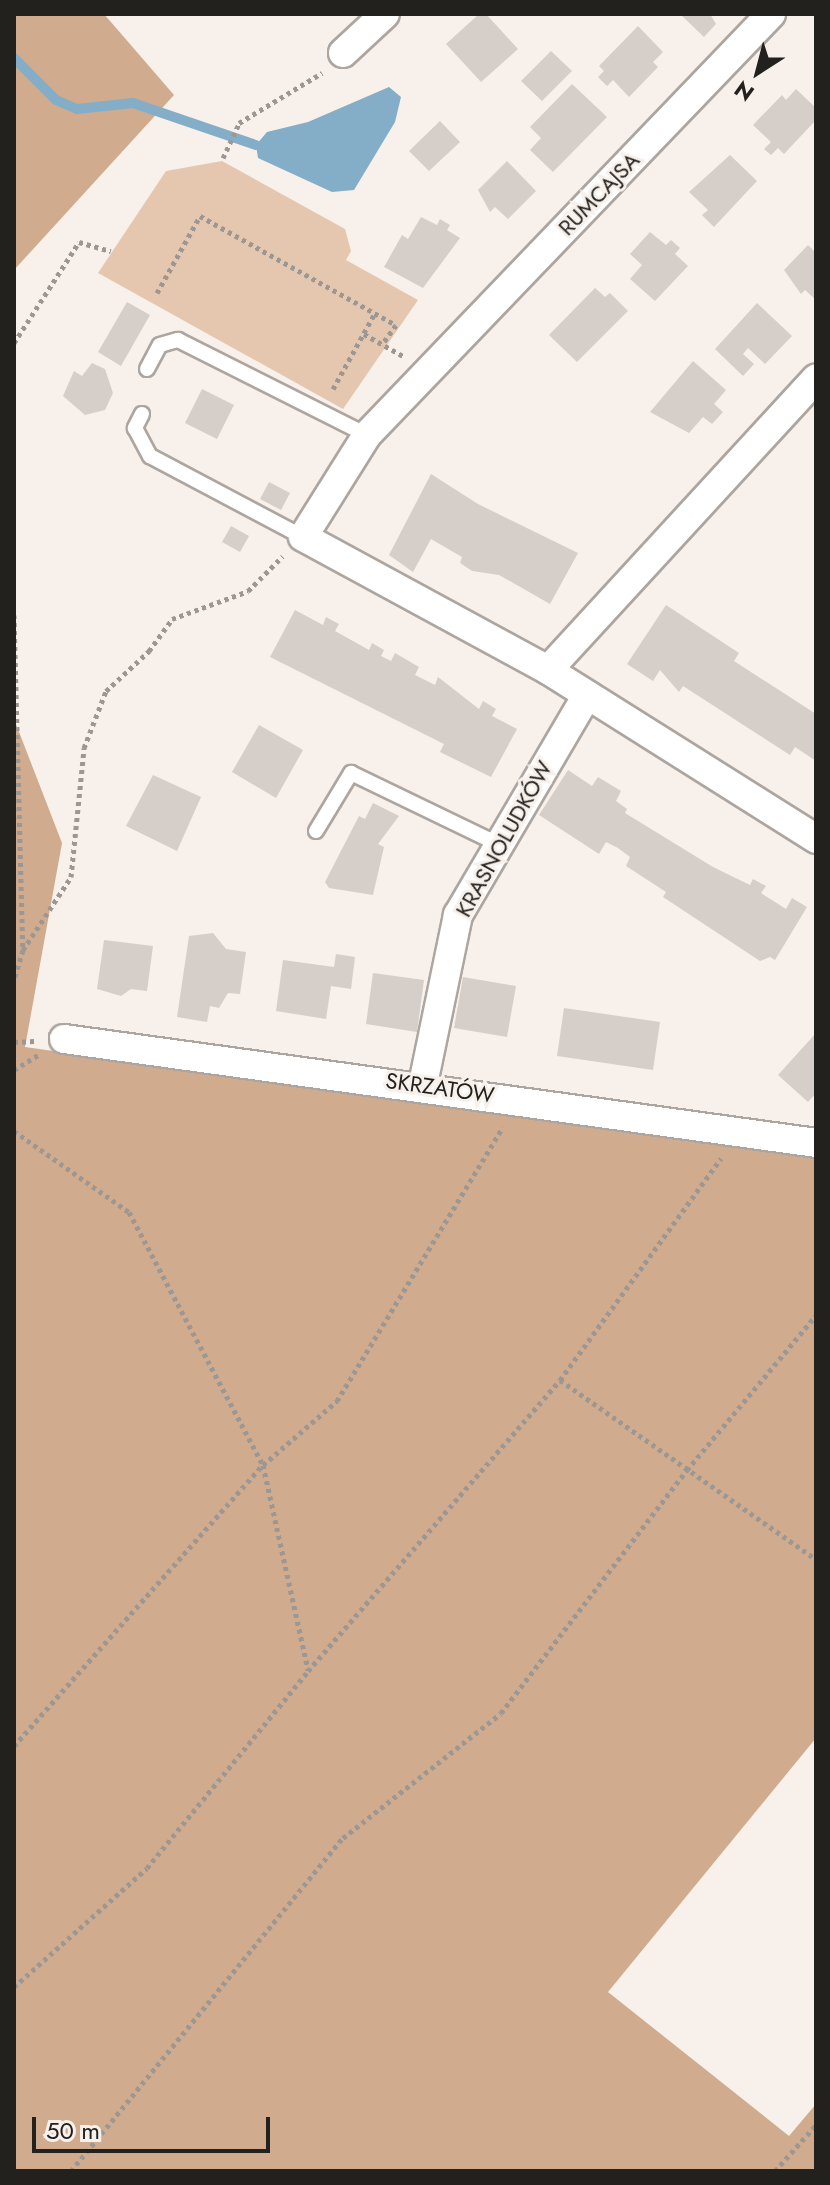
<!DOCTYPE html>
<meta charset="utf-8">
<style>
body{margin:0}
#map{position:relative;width:830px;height:2185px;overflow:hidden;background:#f8f0ea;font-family:Jost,sans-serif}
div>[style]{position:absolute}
.green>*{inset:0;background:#e5c7af}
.forest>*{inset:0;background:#d0ab8d}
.water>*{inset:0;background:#84adc8}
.stream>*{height:10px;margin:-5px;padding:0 5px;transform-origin:5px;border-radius:5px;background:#84adc8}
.building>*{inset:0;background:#d6cec8}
.path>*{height:5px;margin-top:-2.5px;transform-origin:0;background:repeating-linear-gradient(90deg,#9c9792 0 4px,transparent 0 8px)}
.roads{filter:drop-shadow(2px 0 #ada59f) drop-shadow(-2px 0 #ada59f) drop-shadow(0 2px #ada59f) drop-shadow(0 -2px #ada59f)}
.service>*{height:14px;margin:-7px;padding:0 7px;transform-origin:7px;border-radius:7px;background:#fff}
.minor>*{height:28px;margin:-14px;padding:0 14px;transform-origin:14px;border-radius:14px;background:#fff}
span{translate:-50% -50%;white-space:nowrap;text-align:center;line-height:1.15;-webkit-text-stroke:6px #f8f0ea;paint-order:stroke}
.street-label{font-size:22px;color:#23211e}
.frame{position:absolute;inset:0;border:16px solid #23211e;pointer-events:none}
.north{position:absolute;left:718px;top:32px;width:80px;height:80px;-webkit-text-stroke:6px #f8f0ea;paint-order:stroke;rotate:216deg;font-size:22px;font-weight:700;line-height:32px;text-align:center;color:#23211e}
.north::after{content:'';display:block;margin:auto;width:28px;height:36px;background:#23211e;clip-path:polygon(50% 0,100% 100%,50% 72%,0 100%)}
.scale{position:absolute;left:32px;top:2117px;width:238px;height:36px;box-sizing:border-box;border:4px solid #23211e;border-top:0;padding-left:10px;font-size:24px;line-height:28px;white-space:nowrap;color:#23211e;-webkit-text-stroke:6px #f8f0ea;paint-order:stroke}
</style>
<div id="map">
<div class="green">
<div style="clip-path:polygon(222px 161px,345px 229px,351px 251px,346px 260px,418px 300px,343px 409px,98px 273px,166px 171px)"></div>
</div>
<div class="forest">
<div style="clip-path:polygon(14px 14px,104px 14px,174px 95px,14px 270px)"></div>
<div style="clip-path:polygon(14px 719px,62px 843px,25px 1047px,816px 1159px,816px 1738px,608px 1992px,789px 2136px,816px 2104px,816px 2171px,14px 2171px)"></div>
</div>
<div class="water">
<div style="clip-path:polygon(389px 87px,401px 97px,395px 122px,354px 190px,332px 192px,258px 158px,256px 145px,267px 132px,308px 122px)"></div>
</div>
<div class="stream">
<div style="left:14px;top:58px;width:59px;rotate:45deg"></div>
<div style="left:56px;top:100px;width:23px;rotate:23deg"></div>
<div style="left:77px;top:109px;width:56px;rotate:-6.1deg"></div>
<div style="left:133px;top:103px;width:130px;rotate:18.9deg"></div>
</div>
<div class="building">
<div style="clip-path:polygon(479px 14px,486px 14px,518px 49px,481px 82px,446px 44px)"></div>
<div style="clip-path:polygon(680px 14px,710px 14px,716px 24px,704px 37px)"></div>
<div style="clip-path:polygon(638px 26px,663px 52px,653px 62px,658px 67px,629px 97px,613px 80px,607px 86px,598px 77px,604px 71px,599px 66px)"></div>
<div style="clip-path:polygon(551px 51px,572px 71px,542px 101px,521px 81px)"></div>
<div style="clip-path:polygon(572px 84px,607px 117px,553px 172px,530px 150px,541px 138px,530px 127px)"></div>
<div style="clip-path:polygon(796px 89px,816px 108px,816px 120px,784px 154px,778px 148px,771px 155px,764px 149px,771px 142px,753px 125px,782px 95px,786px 100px)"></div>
<div style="clip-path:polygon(440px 121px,460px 142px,429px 171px,409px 151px)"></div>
<div style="clip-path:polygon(730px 155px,757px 181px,714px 227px,702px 215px,708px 210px,689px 192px)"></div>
<div style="clip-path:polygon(507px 161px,536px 191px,508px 219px,495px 207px,490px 212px,478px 190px)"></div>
<div style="clip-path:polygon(421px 217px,437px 225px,440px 219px,450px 225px,447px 230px,460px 238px,423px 288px,384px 267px,402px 235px,408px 239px)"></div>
<div style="clip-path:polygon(650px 232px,666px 245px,671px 240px,680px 248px,675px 254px,688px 266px,655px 301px,630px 279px,642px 265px,630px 254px)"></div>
<div style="clip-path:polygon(808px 245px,816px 253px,816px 300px,805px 290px,801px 294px,784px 270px)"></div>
<div style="clip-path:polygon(595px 288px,605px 297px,610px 293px,628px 311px,577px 362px,549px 335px)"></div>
<div style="clip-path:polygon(127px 302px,150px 315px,121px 366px,98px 352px)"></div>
<div style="clip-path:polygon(757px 303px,792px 336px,765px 364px,748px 348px,743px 354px,754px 364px,743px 376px,715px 349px)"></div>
<div style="clip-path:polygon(693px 361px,726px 390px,714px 404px,723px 412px,712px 424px,703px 417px,689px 433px,650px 412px)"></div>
<div style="clip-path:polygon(92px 363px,105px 369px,113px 393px,105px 410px,85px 415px,63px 396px,74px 371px,82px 376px)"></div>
<div style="clip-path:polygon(202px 389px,234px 405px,217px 439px,185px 423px)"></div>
<div style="clip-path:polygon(431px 474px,478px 504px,578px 553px,550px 604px,499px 575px,472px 571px,460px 563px,462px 557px,431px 539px,413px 572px,389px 555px)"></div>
<div style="clip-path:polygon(269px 482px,290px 493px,281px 510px,260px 499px)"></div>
<div style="clip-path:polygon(231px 526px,249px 536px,240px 552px,222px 542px)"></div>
<div style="clip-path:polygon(666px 605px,739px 653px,734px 661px,816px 714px,816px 761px,795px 747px,790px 755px,683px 686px,679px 692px,660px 670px,653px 681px,627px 664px)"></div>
<div style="clip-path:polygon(295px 610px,323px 625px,326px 617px,339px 624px,335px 631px,369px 650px,372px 643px,384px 650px,381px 656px,391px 661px,395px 653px,419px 667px,415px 675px,435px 685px,438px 677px,479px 709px,483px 701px,496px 709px,492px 716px,517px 729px,491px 777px,440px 752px,444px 744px,270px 657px)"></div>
<div style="clip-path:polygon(259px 725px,303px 750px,276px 798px,232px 772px)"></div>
<div style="clip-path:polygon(568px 770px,592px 786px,598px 777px,621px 791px,616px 801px,627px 809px,625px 813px,713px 867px,750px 885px,753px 879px,766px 886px,761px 893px,786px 909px,792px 898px,807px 907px,775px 960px,770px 957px,760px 961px,663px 897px,666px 892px,626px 866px,630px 857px,618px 848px,606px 842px,599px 854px,539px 815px)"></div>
<div style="clip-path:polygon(153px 775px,201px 797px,177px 851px,126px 826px)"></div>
<div style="clip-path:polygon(373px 803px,399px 816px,378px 844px,384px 847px,373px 895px,329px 888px,325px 882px,359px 816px,365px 819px)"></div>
<div style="clip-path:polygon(213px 933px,226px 949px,246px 952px,240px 994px,228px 993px,219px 1008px,210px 1006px,207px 1022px,177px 1017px,189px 936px)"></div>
<div style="clip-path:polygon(104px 940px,153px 946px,147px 991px,131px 989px,121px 996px,97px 989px)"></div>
<div style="clip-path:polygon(336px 954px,355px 957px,351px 989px,331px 986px,326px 1019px,276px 1011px,283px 960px,334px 967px)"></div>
<div style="clip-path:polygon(373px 973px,424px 980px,417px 1032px,366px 1024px)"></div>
<div style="clip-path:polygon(463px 977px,516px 986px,507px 1037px,454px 1028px)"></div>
<div style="clip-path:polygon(564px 1008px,660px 1022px,653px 1070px,557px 1056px)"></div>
<div style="clip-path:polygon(816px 1033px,816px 1093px,808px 1102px,778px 1075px)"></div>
</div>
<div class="path">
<div style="left:223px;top:158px;width:38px;rotate:-65deg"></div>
<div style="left:239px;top:123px;width:97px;rotate:-31.1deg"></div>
<div style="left:157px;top:293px;width:88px;rotate:-60.8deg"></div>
<div style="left:200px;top:216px;width:224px;rotate:29.1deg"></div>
<div style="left:396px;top:325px;width:24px;rotate:126deg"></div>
<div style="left:364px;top:334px;width:45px;rotate:29.4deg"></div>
<div style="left:14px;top:343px;width:120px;rotate:-57.2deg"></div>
<div style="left:79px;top:242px;width:33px;rotate:16deg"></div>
<div style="left:333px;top:389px;width:87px;rotate:-61.1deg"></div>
<div style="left:14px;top:615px;width:335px;rotate:88.5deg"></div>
<div style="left:23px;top:950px;width:31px;rotate:107deg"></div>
<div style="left:23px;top:950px;width:87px;rotate:-56.7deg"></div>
<div style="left:71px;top:877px;width:130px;rotate:-84.2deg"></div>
<div style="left:84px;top:748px;width:61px;rotate:-68.9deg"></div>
<div style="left:106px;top:691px;width:59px;rotate:-42.9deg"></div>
<div style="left:149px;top:651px;width:39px;rotate:-54deg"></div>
<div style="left:172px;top:619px;width:81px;rotate:-20.2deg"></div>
<div style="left:248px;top:591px;width:49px;rotate:-45deg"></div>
<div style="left:14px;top:1042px;width:21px;rotate:-3deg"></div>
<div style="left:14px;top:1070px;width:31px;rotate:-32deg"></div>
<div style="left:14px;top:1131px;width:141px;rotate:35.2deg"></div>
<div style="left:129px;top:1212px;width:286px;rotate:62.1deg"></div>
<div style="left:263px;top:1465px;width:210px;rotate:77.6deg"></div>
<div style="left:560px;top:1380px;width:312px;rotate:35deg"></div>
<div style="left:14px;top:1746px;width:375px;rotate:-48.5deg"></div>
<div style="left:263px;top:1465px;width:98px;rotate:-40.9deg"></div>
<div style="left:337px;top:1401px;width:320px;rotate:-58.8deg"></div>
<div style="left:14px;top:1987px;width:178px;rotate:-41.8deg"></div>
<div style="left:147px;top:1868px;width:254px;rotate:-50.7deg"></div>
<div style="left:308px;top:1671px;width:385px;rotate:-49.1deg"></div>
<div style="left:560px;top:1380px;width:274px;rotate:-54deg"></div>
<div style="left:71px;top:2171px;width:430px;rotate:-50.8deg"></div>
<div style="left:343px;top:1838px;width:201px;rotate:-38.3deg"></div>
<div style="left:501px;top:1713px;width:306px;rotate:-52.6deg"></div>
<div style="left:687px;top:1470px;width:202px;rotate:-50.2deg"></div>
<div style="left:775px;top:2171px;width:62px;rotate:-48.3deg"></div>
</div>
<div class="roads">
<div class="service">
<div style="left:147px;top:369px;width:27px;rotate:-62deg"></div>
<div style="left:160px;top:345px;width:19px;rotate:-16deg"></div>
<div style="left:178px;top:340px;width:212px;rotate:26.7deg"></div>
<div style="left:142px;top:414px;width:16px;rotate:117deg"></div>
<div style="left:135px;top:428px;width:32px;rotate:62deg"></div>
<div style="left:150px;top:456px;width:173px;rotate:27.9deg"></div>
<div style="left:316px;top:831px;width:68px;rotate:-58.9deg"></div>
<div style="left:351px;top:773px;width:161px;rotate:25.8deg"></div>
</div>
<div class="minor">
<div style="left:771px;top:14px;width:583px;rotate:133.82deg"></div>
<div style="left:367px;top:435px;width:120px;rotate:122.1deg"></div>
<div style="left:303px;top:537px;width:279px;rotate:28.5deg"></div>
<div style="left:548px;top:670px;width:317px;rotate:32.2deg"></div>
<div style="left:343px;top:53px;width:57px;rotate:-42.9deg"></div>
<div style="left:548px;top:670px;width:396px;rotate:-47.4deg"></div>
<div style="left:64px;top:1039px;width:759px;rotate:7.87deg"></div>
<div style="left:423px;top:1084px;width:173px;rotate:-78.3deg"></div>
<div style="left:458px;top:915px;width:255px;rotate:-59.6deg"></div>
</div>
</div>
<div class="street-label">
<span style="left:599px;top:194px;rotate:-46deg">RUMCAJSA</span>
<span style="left:504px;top:839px;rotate:-61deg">KRASNOLUDKÓW</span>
<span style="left:440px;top:1088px;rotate:8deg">SKRZATÓW</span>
</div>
<div class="frame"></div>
<div class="north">N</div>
<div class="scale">50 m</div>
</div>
